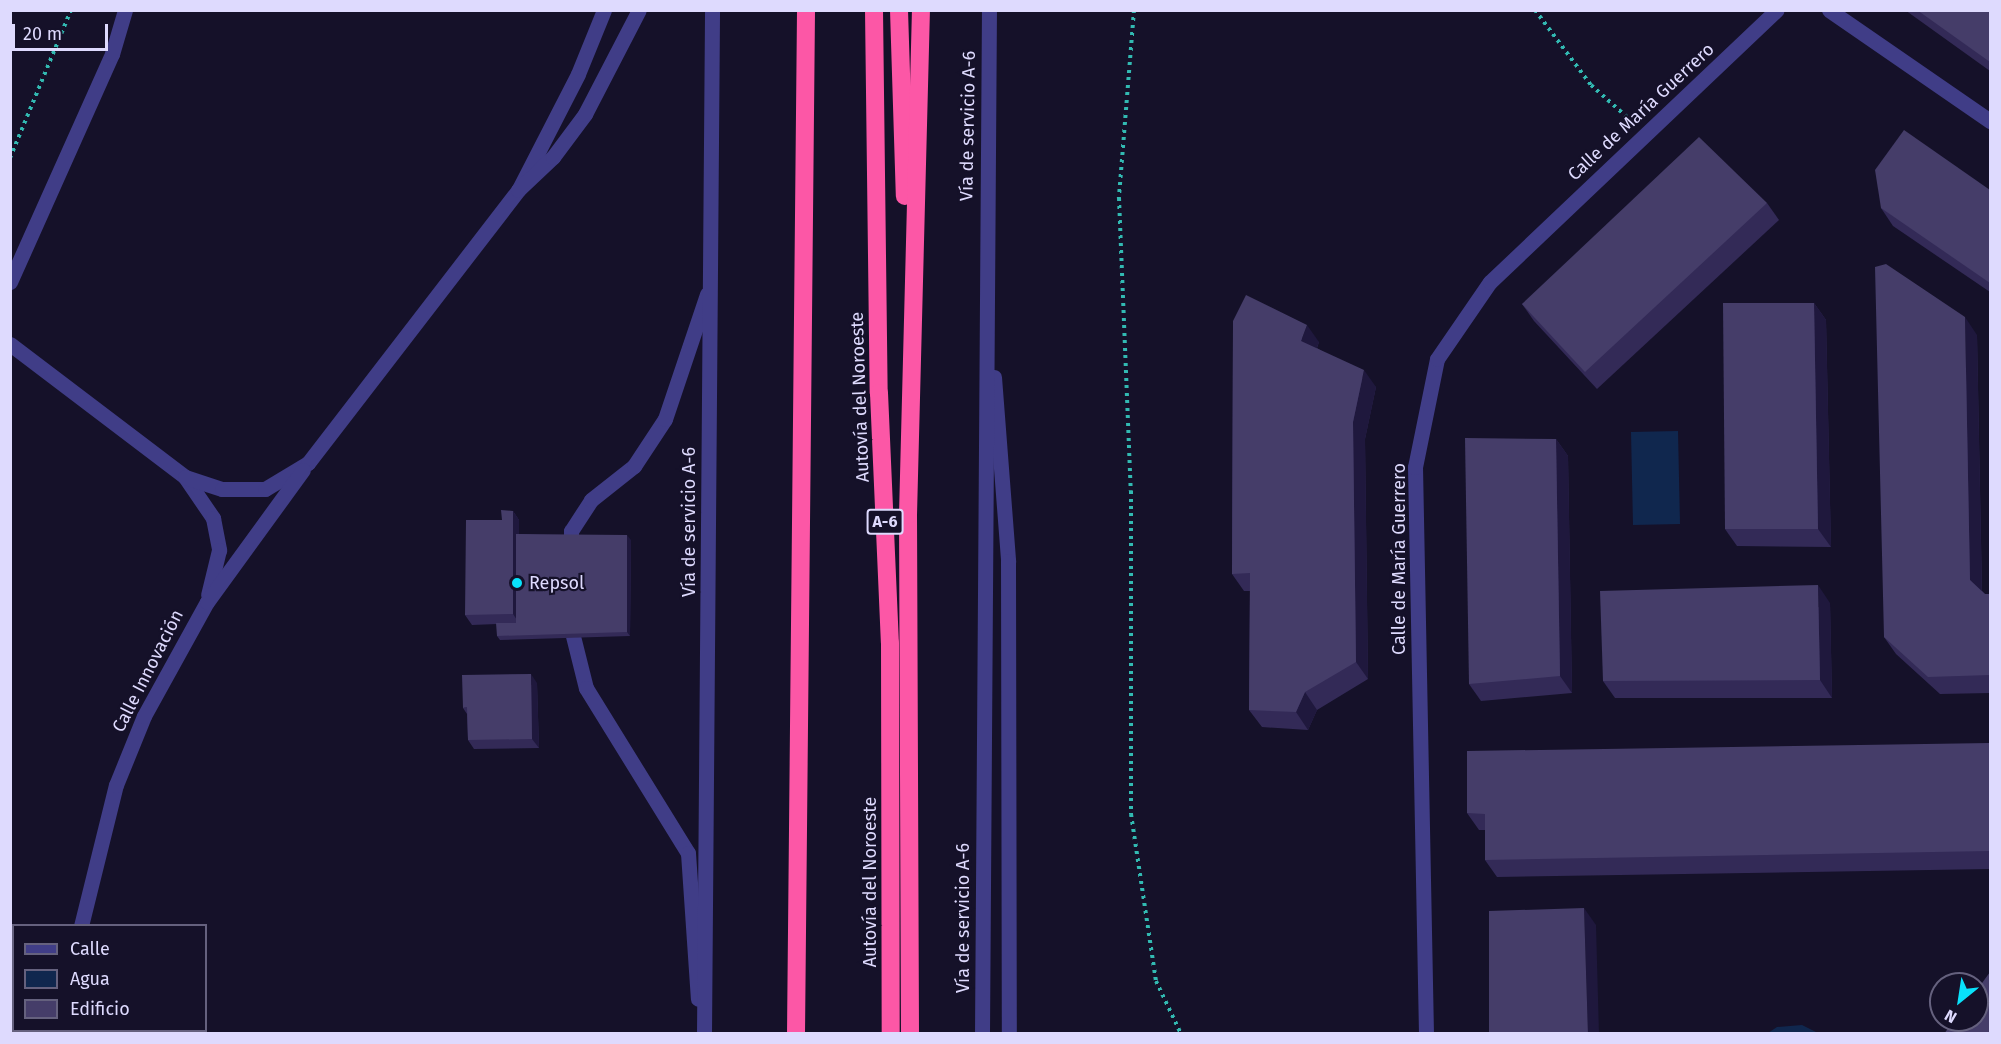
<!DOCTYPE html>
<meta charset="utf-8">
<style>
body{margin:0}
#map{position:relative;width:2001px;height:1044px;overflow:hidden;background:#151129;font-family:"Fira Sans",sans-serif}
div>[style]{position:absolute}
.water>*{inset:0;background:#10274e}
.path>*{height:4px;margin-top:-2px;transform-origin:0;background:repeating-linear-gradient(90deg,#32bab2 0 3px,transparent 0 7.5px)}
.service>*{height:15px;margin:-7.5px;padding:0 7.5px;transform-origin:7.5px;border-radius:7.5px;background:#403d87}
.minor>*{height:15px;margin:-7.5px;padding:0 7.5px;transform-origin:7.5px;border-radius:7.5px;background:#403d87}
.motorway>*{height:18px;margin:-9px;padding:0 9px;transform-origin:9px;border-radius:9px;background:#fc57a6}
.wall>*{inset:0;background:#332a57}
.shaded-wall>*{inset:0;background:#1f183d}
.building>*{inset:0;background:#453d69}
.dots>*{width:16px;height:16px;translate:-50% -50%;box-sizing:border-box;border:3px solid #151129;border-radius:50%}
span{translate:-50% -50%;white-space:nowrap;text-align:center;line-height:1.15;-webkit-text-stroke:4.5px #151129;paint-order:stroke}
.shield-label span{padding:2px 4px;background:#151129;border:2px solid;border-radius:4px;-webkit-text-stroke-width:0}
.shield-label{font-size:16px;color:#dedafe;font-weight:700}
.street-label{font-size:18px;color:#dedafe}
.poi-label{font-size:18px;color:#dedafe}
.left{translate:0 -50%;text-align:left}
.frame{position:absolute;inset:0;border:12px solid #dedafe;pointer-events:none}
.legend{position:absolute;left:12px;top:924px;width:195px;height:108px;box-sizing:border-box;background:#151129;border:2px solid #65617e;margin:0;padding:8px 10px;list-style:none;font-size:18px;color:#dedafe}
.legend li{display:flex;align-items:center;gap:12px;height:30px}
.legend b{width:30px;border:2px solid #65617e}
.north{position:absolute;left:1929px;top:972px;width:60px;height:60px;box-sizing:border-box;background:#151129;border:2px solid #65617e;border-radius:50%;rotate:210deg;font-size:16px;font-weight:700;line-height:24px;text-align:center;color:#dedafe}
.north::after{content:'';display:block;margin:auto;width:21px;height:27px;background:#09e2fb;clip-path:polygon(50% 0,100% 100%,50% 72%,0 100%)}
.scale{position:absolute;left:12px;top:24px;width:96px;height:27px;box-sizing:border-box;border:3px solid #dedafe;border-top:0;padding-left:8px;font-size:18px;line-height:21px;white-space:nowrap;color:#dedafe;-webkit-text-stroke:4px #151129;paint-order:stroke}
</style>
<div id="map">
<div class="water">
<div style="clip-path:polygon(1678px 431px,1680px 524px,1633px 525px,1631px 432px)"></div>
<div style="clip-path:polygon(1802px 1025px,1818px 1033px,1768px 1033px,1777px 1027px)"></div>
</div>
<div class="path">
<div style="left:1134px;top:10px;width:189px;rotate:94.6deg"></div>
<div style="left:1119px;top:198px;width:293px;rotate:87.7deg"></div>
<div style="left:1131px;top:491px;width:323px;rotate:90deg"></div>
<div style="left:1131px;top:814px;width:169px;rotate:81.5deg"></div>
<div style="left:1156px;top:981px;width:59px;rotate:64.7deg"></div>
<div style="left:1535px;top:10px;width:94px;rotate:53.3deg"></div>
<div style="left:1591px;top:85px;width:50px;rotate:41.7deg"></div>
<div style="left:10px;top:158px;width:160px;rotate:-67.6deg"></div>
</div>
<div class="service">
<div style="left:519px;top:189px;width:129px;rotate:-62.8deg"></div>
<div style="left:578px;top:74px;width:69px;rotate:-67.9deg"></div>
<div style="left:10px;top:282px;width:250px;rotate:-65.9deg"></div>
<div style="left:112px;top:54px;width:46px;rotate:-73.5deg"></div>
<div style="left:994px;top:377px;width:185px;rotate:85.6deg"></div>
<div style="left:1008px;top:561px;width:473px;rotate:89.9deg"></div>
<div style="left:571px;top:554px;width:23px;rotate:-90deg"></div>
<div style="left:571px;top:531px;width:37px;rotate:-57deg"></div>
<div style="left:591px;top:500px;width:55px;rotate:-38.3deg"></div>
<div style="left:634px;top:466px;width:56px;rotate:-56.6deg"></div>
<div style="left:665px;top:419px;width:132px;rotate:-71.4deg"></div>
<div style="left:569px;top:620px;width:70px;rotate:76deg"></div>
<div style="left:586px;top:688px;width:194px;rotate:58.3deg"></div>
<div style="left:688px;top:853px;width:146px;rotate:86.1deg"></div>
<div style="left:982px;top:1034px;width:1024px;rotate:-89.61deg"></div>
</div>
<div class="minor">
<div style="left:1829px;top:10px;width:196px;rotate:34.6deg"></div>
<div style="left:10px;top:344px;width:220px;rotate:37.2deg"></div>
<div style="left:185px;top:477px;width:50px;rotate:55.7deg"></div>
<div style="left:213px;top:518px;width:33px;rotate:79deg"></div>
<div style="left:219px;top:550px;width:46px;rotate:103.7deg"></div>
<div style="left:185px;top:477px;width:39px;rotate:18deg"></div>
<div style="left:222px;top:489px;width:43px"></div>
<div style="left:265px;top:489px;width:50px;rotate:-31.2deg"></div>
<div style="left:308px;top:463px;width:344px;rotate:-52.4deg"></div>
<div style="left:518px;top:190px;width:48px;rotate:-43.3deg"></div>
<div style="left:553px;top:157px;width:54px;rotate:-53.3deg"></div>
<div style="left:585px;top:114px;width:117px;rotate:-62.6deg"></div>
<div style="left:81px;top:926px;width:145px;rotate:-76.1deg"></div>
<div style="left:116px;top:785px;width:74px;rotate:-67.9deg"></div>
<div style="left:144px;top:716px;width:130px;rotate:-61.1deg"></div>
<div style="left:207px;top:602px;width:163px;rotate:-54deg"></div>
<div style="left:70px;top:1034px;width:4px;rotate:-90deg"></div>
<div style="left:704px;top:1034px;width:1024px;rotate:-89.55deg"></div>
<div style="left:1426px;top:1034px;width:567px;rotate:-91.11deg"></div>
<div style="left:1415px;top:467px;width:110px;rotate:-78.5deg"></div>
<div style="left:1437px;top:359px;width:93px;rotate:-55.5deg"></div>
<div style="left:1490px;top:282px;width:395px;rotate:-43.5deg"></div>
</div>
<div class="motorway">
<div style="left:874px;top:10px;width:383px;rotate:89.3deg"></div>
<div style="left:879px;top:393px;width:250px;rotate:87.5deg"></div>
<div style="left:890px;top:643px;width:391px;rotate:89.9deg"></div>
<div style="left:899px;top:10px;width:186px;rotate:88.2deg"></div>
<div style="left:796px;top:1034px;width:1024px;rotate:-89.44deg"></div>
<div style="left:910px;top:1034px;width:519px;rotate:-90.22deg"></div>
<div style="left:908px;top:515px;width:505px;rotate:-88.53deg"></div>
</div>
<div class="wall">
<div style="clip-path:polygon(1905px 10px,1990px 10px,1990px 71px)"></div>
<div style="clip-path:polygon(1990px 190px,1990px 292px,1893px 226px,1881px 208px)"></div>
<div style="clip-path:polygon(1767px 203px,1779px 220px,1597px 389px,1534px 321px,1522px 304px)"></div>
<div style="clip-path:polygon(1814px 303px,1826px 320px,1831px 547px,1737px 546px,1725px 529px)"></div>
<div style="clip-path:polygon(1233px 321px,1319px 342px,1317px 348px,1376px 387px,1365px 439px,1368px 679px,1317px 710px,1308px 730px,1262px 727px,1249px 710px,1250px 591px,1244px 591px,1232px 574px)"></div>
<div style="clip-path:polygon(1977px 335px,1982px 591px,1985px 594px,1990px 594px,1990px 693px,1940px 694px,1896px 654px,1884px 637px)"></div>
<div style="clip-path:polygon(1556px 439px,1568px 456px,1572px 693px,1481px 701px,1469px 684px)"></div>
<div style="clip-path:polygon(513px 511px,519px 520px,519px 534px,631px 540px,630px 636px,500px 640px,497px 636px,497px 624px,472px 625px,465px 615px,502px 520px)"></div>
<div style="clip-path:polygon(1830px 603px,1832px 698px,1615px 698px,1603px 681px)"></div>
<div style="clip-path:polygon(537px 683px,539px 748px,474px 749px,468px 740px,467px 714px,463px 708px)"></div>
<div style="clip-path:polygon(1990px 743px,1990px 869px,1497px 877px,1485px 860px,1485px 830px,1479px 830px,1467px 813px)"></div>
</div>
<div class="shaded-wall">
<div style="clip-path:polygon(1814px 303px,1826px 320px,1831px 547px,1818px 529px)"></div>
<div style="clip-path:polygon(1965px 317px,1977px 335px,1982px 597px,1970px 580px)"></div>
<div style="clip-path:polygon(1307px 325px,1319px 342px,1313px 358px,1301px 341px)"></div>
<div style="clip-path:polygon(1364px 370px,1376px 387px,1365px 439px,1368px 679px,1356px 662px,1353px 422px)"></div>
<div style="clip-path:polygon(1556px 439px,1568px 456px,1572px 693px,1560px 676px)"></div>
<div style="clip-path:polygon(513px 511px,519px 520px,519px 623px,513px 614px)"></div>
<div style="clip-path:polygon(627px 535px,631px 540px,630px 636px,627px 632px)"></div>
<div style="clip-path:polygon(1818px 585px,1830px 603px,1832px 698px,1820px 680px)"></div>
<div style="clip-path:polygon(531px 674px,537px 683px,539px 748px,532px 739px)"></div>
<div style="clip-path:polygon(1305px 692px,1317px 710px,1308px 730px,1296px 712px)"></div>
<div style="clip-path:polygon(1584px 908px,1596px 925px,1599px 1034px,1588px 1034px)"></div>
</div>
<div class="building">
<div style="clip-path:polygon(1917px 10px,1990px 10px,1990px 62px)"></div>
<div style="clip-path:polygon(1904px 130px,1990px 190px,1990px 283px,1881px 208px,1875px 170px)"></div>
<div style="clip-path:polygon(1699px 137px,1767px 203px,1585px 372px,1522px 304px)"></div>
<div style="clip-path:polygon(1886px 264px,1965px 317px,1970px 580px,1985px 594px,1990px 594px,1990px 675px,1928px 677px,1884px 637px,1875px 267px)"></div>
<div style="clip-path:polygon(1246px 295px,1307px 325px,1301px 341px,1364px 370px,1353px 422px,1356px 662px,1305px 692px,1296px 712px,1249px 710px,1250px 573px,1232px 574px,1233px 321px)"></div>
<div style="clip-path:polygon(1723px 303px,1814px 303px,1818px 529px,1725px 529px)"></div>
<div style="clip-path:polygon(1465px 438px,1556px 439px,1560px 676px,1469px 684px)"></div>
<div style="clip-path:polygon(501px 510px,513px 511px,513px 614px,465px 615px,466px 520px,502px 520px)"></div>
<div style="clip-path:polygon(516px 534px,627px 535px,627px 632px,497px 636px,496px 623px,516px 623px)"></div>
<div style="clip-path:polygon(1818px 585px,1820px 680px,1603px 681px,1600px 591px)"></div>
<div style="clip-path:polygon(531px 674px,532px 739px,468px 740px,467px 707px,463px 708px,462px 675px)"></div>
<div style="clip-path:polygon(1990px 743px,1990px 851px,1485px 860px,1485px 814px,1467px 813px,1467px 751px)"></div>
<div style="clip-path:polygon(1584px 908px,1588px 1034px,1489px 1034px,1489px 911px)"></div>
<div style="clip-path:polygon(1990px 972px,1990px 1034px,1944px 1034px,1954px 1020px,1977px 1020px,1977px 990px)"></div>
</div>
<div class="dots">
<div style="left:517px;top:583px;background:#09e2fb"></div>
</div>
<div class="shield-label">
<span style="left:885px;top:522px">A-6</span>
</div>
<div class="street-label">
<span style="left:1641px;top:112px;rotate:-43deg">Calle de María Guerrero</span>
<span style="left:968px;top:126px;rotate:-89deg">Vía de servicio A-6</span>
<span style="left:860px;top:397px;rotate:-92deg">Autovía del Noroeste</span>
<span style="left:689px;top:522px;rotate:-90deg">Vía de servicio A-6</span>
<span style="left:1399px;top:559px;rotate:-90deg">Calle de María Guerrero</span>
<span style="left:148px;top:671px;rotate:-63deg">Calle Innovación</span>
<span style="left:870px;top:882px;rotate:-90deg">Autovía del Noroeste</span>
<span style="left:963px;top:918px;rotate:-90deg">Vía de servicio A-6</span>
</div>
<div class="poi-label">
<span class="left" style="left:529px;top:583px">Repsol</span>
</div>
<div class="frame"></div>
<ul class="legend">
<li><b style="height:8px;background:#403d87"></b>Calle</li>
<li><b style="height:16px;background:#10274e"></b>Agua</li>
<li><b style="height:16px;background:#453d69"></b>Edificio</li>
</ul>
<div class="north">N</div>
<div class="scale">20 m</div>
</div>
